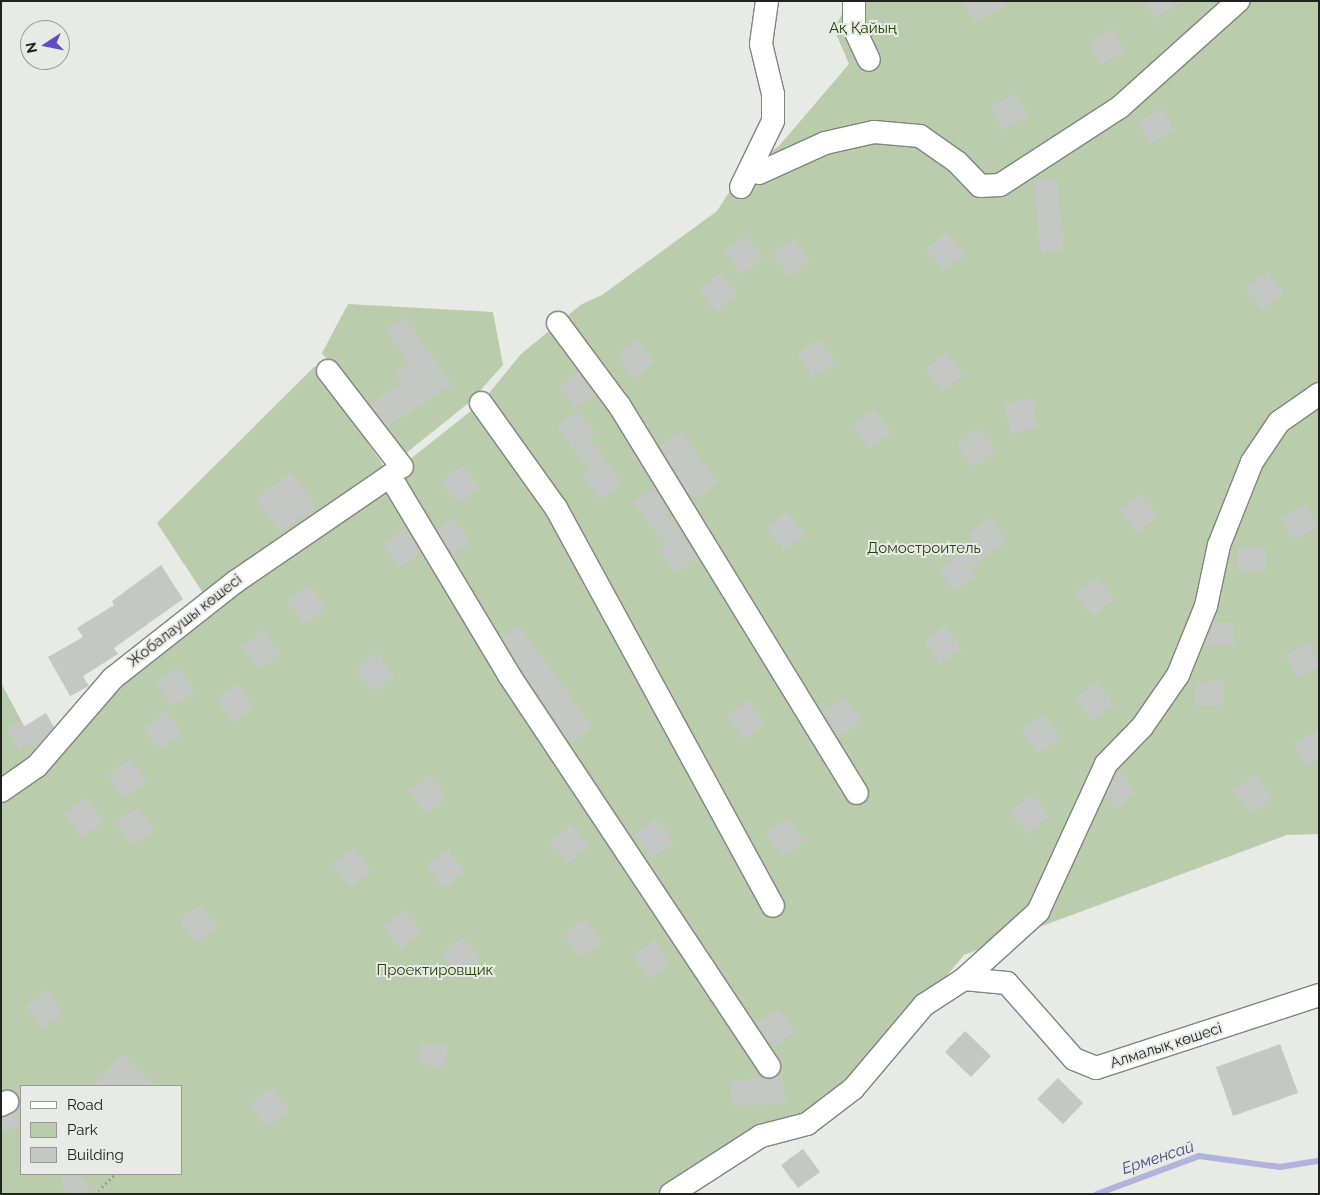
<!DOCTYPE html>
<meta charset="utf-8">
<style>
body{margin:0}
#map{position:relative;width:1320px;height:1195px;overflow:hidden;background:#e8eae6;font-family:Raleway,sans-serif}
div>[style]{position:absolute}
.green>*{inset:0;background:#b9ccac}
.stream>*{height:5.5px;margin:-2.75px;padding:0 2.75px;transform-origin:2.75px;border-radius:2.75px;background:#b1b3dd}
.building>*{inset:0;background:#c5c7c4}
.path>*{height:3px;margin-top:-1.5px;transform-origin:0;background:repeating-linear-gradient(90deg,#8e908d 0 1px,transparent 0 5px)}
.roads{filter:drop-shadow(1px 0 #828480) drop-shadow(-1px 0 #828480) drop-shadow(0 1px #828480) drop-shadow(0 -1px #828480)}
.minor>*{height:22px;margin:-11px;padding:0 11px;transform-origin:11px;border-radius:11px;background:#fff}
span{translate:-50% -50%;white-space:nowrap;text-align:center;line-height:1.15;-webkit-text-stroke:4px #e8eae6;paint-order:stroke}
.park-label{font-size:15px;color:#274206}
.street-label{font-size:15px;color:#222321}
.water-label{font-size:16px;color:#494980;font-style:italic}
.frame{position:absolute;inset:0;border:2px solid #222321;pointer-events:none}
.legend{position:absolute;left:20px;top:1085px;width:162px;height:90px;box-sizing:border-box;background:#e8eae6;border:1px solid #999a97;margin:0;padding:6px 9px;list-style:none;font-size:15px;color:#222321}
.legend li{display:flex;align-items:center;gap:10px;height:25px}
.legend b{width:25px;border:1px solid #999a97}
.north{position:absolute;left:20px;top:20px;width:50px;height:50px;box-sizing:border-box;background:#e8eae6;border:1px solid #999a97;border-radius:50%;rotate:259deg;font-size:14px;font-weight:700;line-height:20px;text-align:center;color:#222321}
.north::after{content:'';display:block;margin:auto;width:18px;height:22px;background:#5b4ec7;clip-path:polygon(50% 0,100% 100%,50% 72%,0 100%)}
</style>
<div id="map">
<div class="green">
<div style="clip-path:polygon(evenodd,849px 1px,1319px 1px,1319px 834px,1287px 835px,964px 955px,853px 1089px,671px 1194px,1px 1194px,1px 683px,42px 759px,209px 602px,157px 523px,315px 366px,390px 475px,481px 403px,521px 354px,582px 304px,602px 295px,717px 211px,742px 172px,779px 146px,849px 64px,834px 29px,849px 1px,21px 1086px,181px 1086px,181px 1174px,21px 1174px,21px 1086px)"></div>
<div style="clip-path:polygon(348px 304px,493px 312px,503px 365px,471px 401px,400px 458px,322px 353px)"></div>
</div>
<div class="stream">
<div style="left:1097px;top:1194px;width:109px;rotate:-20.4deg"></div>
<div style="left:1199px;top:1156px;width:82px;rotate:7.7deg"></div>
<div style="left:1280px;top:1167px;width:39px;rotate:-9deg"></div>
</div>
<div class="building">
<div style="clip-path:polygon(963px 1px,1013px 1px,975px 23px)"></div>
<div style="clip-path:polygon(1145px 1px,1184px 1px,1155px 18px)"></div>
<div style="clip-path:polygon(1112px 29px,1125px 51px,1101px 65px,1088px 43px)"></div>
<div style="clip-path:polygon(1015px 93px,1028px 116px,1004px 130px,991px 107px)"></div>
<div style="clip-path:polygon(1161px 108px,1174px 130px,1150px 144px,1137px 122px)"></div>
<div style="clip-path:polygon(1057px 179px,1064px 250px,1041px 253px,1033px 181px)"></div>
<div style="clip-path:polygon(948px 232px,965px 255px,944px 271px,926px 248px)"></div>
<div style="clip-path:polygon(746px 235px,763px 258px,741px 274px,724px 251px)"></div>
<div style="clip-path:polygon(793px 238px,810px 261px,789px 277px,772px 254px)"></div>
<div style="clip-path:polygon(1267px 271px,1284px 294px,1262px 310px,1245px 287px)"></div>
<div style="clip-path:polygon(720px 272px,737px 295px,716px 312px,699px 289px)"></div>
<div style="clip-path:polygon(404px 317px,452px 385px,387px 426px,370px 404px,402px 384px,395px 372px,408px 364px,386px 328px)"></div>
<div style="clip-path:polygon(637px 339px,655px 362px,633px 378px,616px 355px)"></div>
<div style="clip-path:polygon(819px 339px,836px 362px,814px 378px,797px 355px)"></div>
<div style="clip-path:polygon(946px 352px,963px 375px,942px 392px,925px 369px)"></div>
<div style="clip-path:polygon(578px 372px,595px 395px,576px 409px,559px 386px)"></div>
<div style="clip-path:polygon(1032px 398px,1038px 428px,1011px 434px,1004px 403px)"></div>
<div style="clip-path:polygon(874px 409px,891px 432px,870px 449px,853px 425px)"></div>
<div style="clip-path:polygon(578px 411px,596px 434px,589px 439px,622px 483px,600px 500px,583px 477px,590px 471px,557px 427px)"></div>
<div style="clip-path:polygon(979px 428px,996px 451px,974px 467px,957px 444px)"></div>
<div style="clip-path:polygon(680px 431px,718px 482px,697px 499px,690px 495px,660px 446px)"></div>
<div style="clip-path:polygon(463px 465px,480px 488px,458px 504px,441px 481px)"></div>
<div style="clip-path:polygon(292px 472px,316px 507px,280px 532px,256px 497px)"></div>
<div style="clip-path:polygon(654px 487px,669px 511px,665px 514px,697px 557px,676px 573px,659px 550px,666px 545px,633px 502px)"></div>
<div style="clip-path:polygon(1141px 494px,1158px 517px,1137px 533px,1119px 510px)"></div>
<div style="clip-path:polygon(1305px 505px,1318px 527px,1294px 541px,1281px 518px)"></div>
<div style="clip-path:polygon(788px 512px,805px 535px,784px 551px,767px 528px)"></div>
<div style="clip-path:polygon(991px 518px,1008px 541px,971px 568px,977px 576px,955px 592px,938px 569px,975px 542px,969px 534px)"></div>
<div style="clip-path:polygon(454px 519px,471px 542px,453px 555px,438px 530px)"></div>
<div style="clip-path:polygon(405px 528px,420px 552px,400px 568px,383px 544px)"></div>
<div style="clip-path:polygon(1238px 547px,1266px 547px,1266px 570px,1238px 570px)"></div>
<div style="clip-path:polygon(161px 565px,183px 599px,114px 648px,118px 654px,83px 676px,89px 686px,70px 696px,48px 657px,83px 637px,77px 628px,114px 605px,112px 601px)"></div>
<div style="clip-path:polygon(1097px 577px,1114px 600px,1092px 616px,1075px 593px)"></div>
<div style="clip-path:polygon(309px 585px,326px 608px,304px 624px,287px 601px)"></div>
<div style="clip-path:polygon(1213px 623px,1233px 623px,1233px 646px,1205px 646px)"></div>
<div style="clip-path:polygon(519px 626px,592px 727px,570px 743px,503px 639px)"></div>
<div style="clip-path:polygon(945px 626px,962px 649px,941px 665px,924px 642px)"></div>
<div style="clip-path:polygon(263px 630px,281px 653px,259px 669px,242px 647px)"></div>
<div style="clip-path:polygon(1309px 642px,1319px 666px,1298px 678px,1285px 655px)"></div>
<div style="clip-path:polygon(377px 653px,395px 676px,373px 692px,356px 669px)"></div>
<div style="clip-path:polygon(178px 667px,195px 690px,173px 706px,156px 683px)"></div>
<div style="clip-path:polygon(1223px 681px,1223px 705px,1195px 705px,1195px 682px)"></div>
<div style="clip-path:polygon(1097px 682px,1114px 705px,1093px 721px,1075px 698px)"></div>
<div style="clip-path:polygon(237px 684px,254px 707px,233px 723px,216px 700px)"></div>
<div style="clip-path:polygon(844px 697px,862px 720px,840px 736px,823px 713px)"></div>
<div style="clip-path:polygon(748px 700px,765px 723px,744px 740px,727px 717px)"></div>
<div style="clip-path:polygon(166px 711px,183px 734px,161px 750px,144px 728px)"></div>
<div style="clip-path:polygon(46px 713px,54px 727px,36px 748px,32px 742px,18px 750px,7px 728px,20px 721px,23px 727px)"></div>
<div style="clip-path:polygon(1043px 714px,1060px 737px,1039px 753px,1021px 730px)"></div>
<div style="clip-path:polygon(1319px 729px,1319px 759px,1307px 766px,1294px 743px)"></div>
<div style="clip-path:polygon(130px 759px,147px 782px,125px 798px,108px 775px)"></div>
<div style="clip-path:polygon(1119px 770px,1136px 793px,1115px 809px,1105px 797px)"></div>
<div style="clip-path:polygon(430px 775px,447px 798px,426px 814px,409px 791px)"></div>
<div style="clip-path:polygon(1255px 775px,1272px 798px,1251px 814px,1233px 791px)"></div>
<div style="clip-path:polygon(1032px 794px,1049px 817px,1027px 834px,1010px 811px)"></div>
<div style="clip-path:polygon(86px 798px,103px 821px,81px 837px,64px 814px)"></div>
<div style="clip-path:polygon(138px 807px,155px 830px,133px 846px,116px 823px)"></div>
<div style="clip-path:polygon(787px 818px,805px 841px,783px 857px,766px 834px)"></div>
<div style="clip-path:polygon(656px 819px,674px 842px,652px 859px,635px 835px)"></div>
<div style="clip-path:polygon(572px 824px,589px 847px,568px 864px,550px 841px)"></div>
<div style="clip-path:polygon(354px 848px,371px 871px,349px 887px,332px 864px)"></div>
<div style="clip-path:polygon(448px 849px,465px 872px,444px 888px,426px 865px)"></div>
<div style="clip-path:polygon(201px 904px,218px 927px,196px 943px,179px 920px)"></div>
<div style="clip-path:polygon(405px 910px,422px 933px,400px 949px,383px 926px)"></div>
<div style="clip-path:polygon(585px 919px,602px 942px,581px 958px,564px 935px)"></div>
<div style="clip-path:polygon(463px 937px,480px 960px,458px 976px,441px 953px)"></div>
<div style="clip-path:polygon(654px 940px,671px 963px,649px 979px,632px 956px)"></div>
<div style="clip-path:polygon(47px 990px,64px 1013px,43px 1029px,26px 1006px)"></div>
<div style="clip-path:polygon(779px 1008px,796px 1031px,774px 1047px,757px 1024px)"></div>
<div style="clip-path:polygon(965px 1031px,991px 1056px,971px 1077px,945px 1052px)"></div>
<div style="clip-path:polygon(421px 1042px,448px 1047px,444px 1068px,418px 1064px)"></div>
<div style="clip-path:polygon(1280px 1044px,1298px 1093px,1233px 1116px,1216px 1067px)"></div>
<div style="clip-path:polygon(122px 1055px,155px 1086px,92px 1086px)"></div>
<div style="clip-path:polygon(782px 1075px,785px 1104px,733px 1105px,730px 1082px)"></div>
<div style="clip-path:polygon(1058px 1078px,1083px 1103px,1063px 1124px,1037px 1099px)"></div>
<div style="clip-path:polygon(272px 1088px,289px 1111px,267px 1127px,250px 1104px)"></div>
<div style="clip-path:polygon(15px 1112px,21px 1124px,1px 1133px,1px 1118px)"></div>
<div style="clip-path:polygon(803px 1149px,820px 1172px,798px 1188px,781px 1165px)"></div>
<div style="clip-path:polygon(68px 1174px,76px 1174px,89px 1186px,82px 1194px,72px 1194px,60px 1182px)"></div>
</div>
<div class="path">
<div style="left:95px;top:1194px;width:28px;rotate:-45deg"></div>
</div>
<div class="roads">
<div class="minor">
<div style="left:854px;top:1px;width:27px;rotate:90deg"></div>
<div style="left:854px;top:28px;width:35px;rotate:65deg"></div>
<div style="left:759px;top:173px;width:72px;rotate:-24.4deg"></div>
<div style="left:825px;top:143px;width:50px;rotate:-12.7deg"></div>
<div style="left:874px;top:132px;width:46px;rotate:5deg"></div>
<div style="left:920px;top:136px;width:45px;rotate:35.1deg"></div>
<div style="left:957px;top:162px;width:33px;rotate:46deg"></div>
<div style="left:980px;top:186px;width:20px;rotate:-3deg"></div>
<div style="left:1000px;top:185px;width:143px;rotate:-33deg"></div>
<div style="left:1120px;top:107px;width:159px;rotate:-41.9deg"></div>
<div style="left:741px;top:187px;width:73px;rotate:-64.1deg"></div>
<div style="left:773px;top:121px;width:27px;rotate:-90deg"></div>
<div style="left:773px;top:94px;width:51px;rotate:-103.5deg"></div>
<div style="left:761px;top:44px;width:43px;rotate:-82.1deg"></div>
<div style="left:558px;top:323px;width:102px;rotate:53.4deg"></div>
<div style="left:619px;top:405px;width:455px;rotate:58.5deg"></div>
<div style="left:328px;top:371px;width:121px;rotate:52.4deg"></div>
<div style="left:481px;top:403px;width:129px;rotate:54.5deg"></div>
<div style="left:556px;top:508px;width:453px;rotate:61.4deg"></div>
<div style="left:1px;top:791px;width:44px;rotate:-34.8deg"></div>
<div style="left:37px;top:766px;width:116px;rotate:-49.2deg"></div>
<div style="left:113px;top:678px;width:155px;rotate:-38.2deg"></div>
<div style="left:235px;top:582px;width:188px;rotate:-34.4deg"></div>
<div style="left:390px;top:476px;width:232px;rotate:59.1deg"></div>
<div style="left:509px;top:675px;width:470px;rotate:56.4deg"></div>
<div style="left:964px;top:979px;width:43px;rotate:5.3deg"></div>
<div style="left:1007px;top:983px;width:101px;rotate:48.6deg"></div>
<div style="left:1074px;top:1059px;width:24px;rotate:22deg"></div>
<div style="left:1096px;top:1068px;width:235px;rotate:-18.1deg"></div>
<div style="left:1px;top:1105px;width:7px;rotate:-27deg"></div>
<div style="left:671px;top:1194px;width:107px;rotate:-32.8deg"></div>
<div style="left:761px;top:1136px;width:48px;rotate:-14.6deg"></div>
<div style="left:807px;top:1124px;width:58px;rotate:-37.3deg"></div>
<div style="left:853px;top:1089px;width:110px;rotate:-49.8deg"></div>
<div style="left:924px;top:1005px;width:48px;rotate:-33deg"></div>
<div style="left:964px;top:979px;width:100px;rotate:-42.2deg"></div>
<div style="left:1038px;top:912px;width:163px;rotate:-65.3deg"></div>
<div style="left:1106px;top:764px;width:52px;rotate:-45.8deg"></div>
<div style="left:1142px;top:727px;width:63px;rotate:-55.3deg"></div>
<div style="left:1178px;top:675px;width:74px;rotate:-67.9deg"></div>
<div style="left:1206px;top:606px;width:62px;rotate:-78deg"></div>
<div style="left:1219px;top:545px;width:89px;rotate:-68.3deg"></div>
<div style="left:1252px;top:462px;width:48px;rotate:-56deg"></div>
<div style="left:1279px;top:422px;width:49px;rotate:-35deg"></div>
</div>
</div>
<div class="park-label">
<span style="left:863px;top:29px">Ақ Қайың</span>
<span style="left:924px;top:549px">Домостроитель</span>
<span style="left:435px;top:971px">Проектировщик</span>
</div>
<div class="street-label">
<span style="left:185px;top:621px;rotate:-38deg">Жобалаушы көшесі</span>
<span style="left:1166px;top:1046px;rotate:-18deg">Алмалық көшесі</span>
</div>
<div class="water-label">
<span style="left:1158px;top:1158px;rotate:-18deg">Ерменсай</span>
</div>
<div class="frame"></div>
<ul class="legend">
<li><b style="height:6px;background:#fff"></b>Road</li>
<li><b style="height:14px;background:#b9ccac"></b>Park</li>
<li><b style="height:14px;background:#c5c7c4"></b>Building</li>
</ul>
<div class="north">N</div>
</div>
